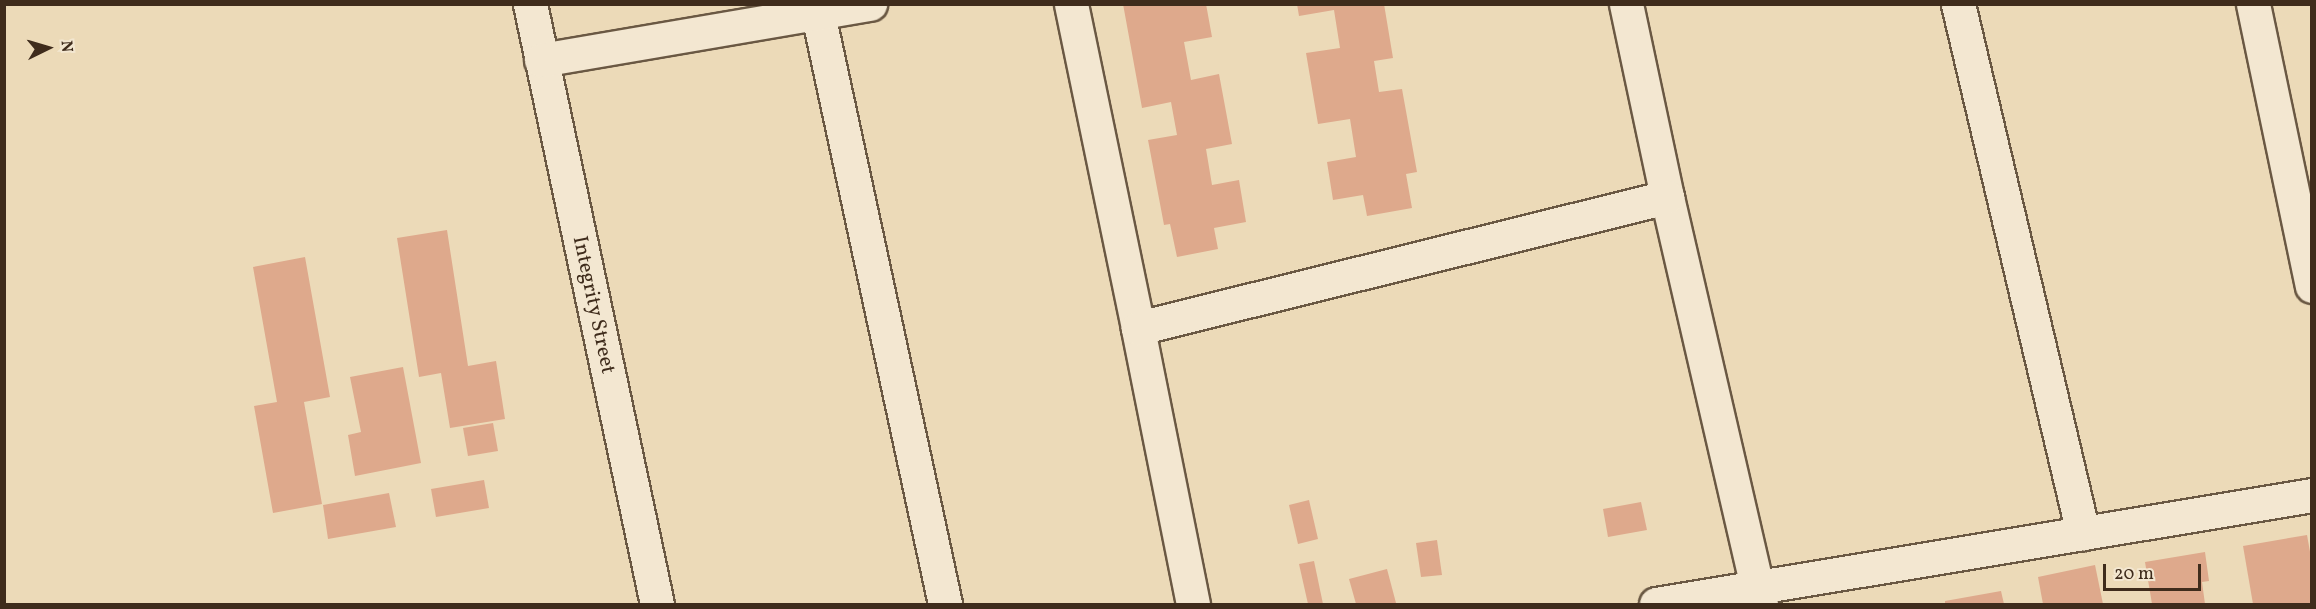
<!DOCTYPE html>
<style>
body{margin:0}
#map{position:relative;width:2316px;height:609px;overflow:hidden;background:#ecdab8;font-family:Vollkorn,serif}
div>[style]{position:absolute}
.building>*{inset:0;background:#dea98c}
.roads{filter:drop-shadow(2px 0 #6a5843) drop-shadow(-2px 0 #6a5843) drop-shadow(0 2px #6a5843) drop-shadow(0 -2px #6a5843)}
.street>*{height:33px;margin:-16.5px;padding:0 16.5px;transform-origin:16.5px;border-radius:16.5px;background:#f3e7d1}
span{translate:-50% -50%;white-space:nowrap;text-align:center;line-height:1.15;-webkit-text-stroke:4.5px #f3e7d1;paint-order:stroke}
.street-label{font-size:21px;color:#3f2c1c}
.frame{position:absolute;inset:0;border:6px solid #3f2c1c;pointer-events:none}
.north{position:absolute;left:18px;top:18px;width:60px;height:60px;-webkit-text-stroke:4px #f3e7d1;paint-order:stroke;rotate:85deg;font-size:16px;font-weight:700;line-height:24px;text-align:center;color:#3f2c1c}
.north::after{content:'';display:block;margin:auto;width:21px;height:27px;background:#3f2c1c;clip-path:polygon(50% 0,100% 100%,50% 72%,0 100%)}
.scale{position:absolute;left:2103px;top:564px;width:98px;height:27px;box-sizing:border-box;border:3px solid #3f2c1c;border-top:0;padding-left:8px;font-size:18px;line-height:21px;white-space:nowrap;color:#3f2c1c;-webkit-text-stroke:4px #f3e7d1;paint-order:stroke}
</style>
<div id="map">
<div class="building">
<div style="clip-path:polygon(1123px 4px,1206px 4px,1212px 37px,1184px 42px,1191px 80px,1219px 74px,1232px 144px,1206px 149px,1212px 185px,1239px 180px,1246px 222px,1214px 228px,1218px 249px,1177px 257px,1170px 224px,1164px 225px,1148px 140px,1177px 135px,1171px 102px,1142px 108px)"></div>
<div style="clip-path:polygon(1297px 4px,1384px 4px,1393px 58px,1374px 61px,1379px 92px,1402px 89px,1417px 172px,1406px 174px,1412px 208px,1367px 216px,1363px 195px,1333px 200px,1327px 162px,1356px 157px,1350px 119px,1318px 124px,1306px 53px,1340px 48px,1334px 10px,1299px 16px)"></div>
<div style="clip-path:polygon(447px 230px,468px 366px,496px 361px,505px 419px,450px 428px,441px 373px,419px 377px,397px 238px)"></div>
<div style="clip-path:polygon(305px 257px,330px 397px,304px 402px,322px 504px,273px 513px,254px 406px,277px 402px,253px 267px)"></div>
<div style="clip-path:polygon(403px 367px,421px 463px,355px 476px,348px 435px,361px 432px,350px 377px)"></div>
<div style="clip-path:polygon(493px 423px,498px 451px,468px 456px,463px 428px)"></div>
<div style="clip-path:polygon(484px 480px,489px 508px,436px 517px,431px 489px)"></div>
<div style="clip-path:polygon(389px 493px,396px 527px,328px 539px,323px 505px)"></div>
<div style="clip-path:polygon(1309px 500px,1318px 539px,1298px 544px,1289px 505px)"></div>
<div style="clip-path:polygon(1641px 502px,1647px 530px,1608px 537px,1603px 509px)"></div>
<div style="clip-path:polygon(2307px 535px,2312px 563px,2312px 604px,2253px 604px,2243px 546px)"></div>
<div style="clip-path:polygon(1437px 540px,1442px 575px,1421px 577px,1416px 543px)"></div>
<div style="clip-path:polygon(2205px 552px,2209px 581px,2202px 582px,2205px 604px,2152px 604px,2145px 562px)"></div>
<div style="clip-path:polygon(1314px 561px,1323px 604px,1308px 604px,1299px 564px)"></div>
<div style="clip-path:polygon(2095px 565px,2103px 604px,2043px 604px,2038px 577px)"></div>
<div style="clip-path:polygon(1387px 569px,1396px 603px,1356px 604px,1349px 579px)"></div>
<div style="clip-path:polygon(2001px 591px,2004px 604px,1945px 604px,1945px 601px)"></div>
</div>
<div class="roads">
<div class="street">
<div style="left:530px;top:4px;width:613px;rotate:78.05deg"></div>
<div style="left:1071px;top:4px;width:331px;rotate:78.3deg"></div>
<div style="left:1626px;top:4px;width:197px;rotate:78deg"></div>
<div style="left:1667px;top:197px;width:418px;rotate:77deg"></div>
<div style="left:1958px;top:4px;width:544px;rotate:76.71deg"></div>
<div style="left:2253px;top:4px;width:288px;rotate:78.2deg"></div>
<div style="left:818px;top:14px;width:604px;rotate:77.85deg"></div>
<div style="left:541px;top:60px;width:334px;rotate:-9.7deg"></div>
<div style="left:1193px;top:604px;width:281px;rotate:-101.3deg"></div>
<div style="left:1138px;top:328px;width:545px;rotate:-13.91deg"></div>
<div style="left:1656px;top:604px;width:665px;rotate:-9.43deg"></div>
</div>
</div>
<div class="street-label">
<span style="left:593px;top:305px;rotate:78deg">Integrity Street</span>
</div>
<div class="frame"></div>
<div class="north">N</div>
<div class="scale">20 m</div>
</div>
